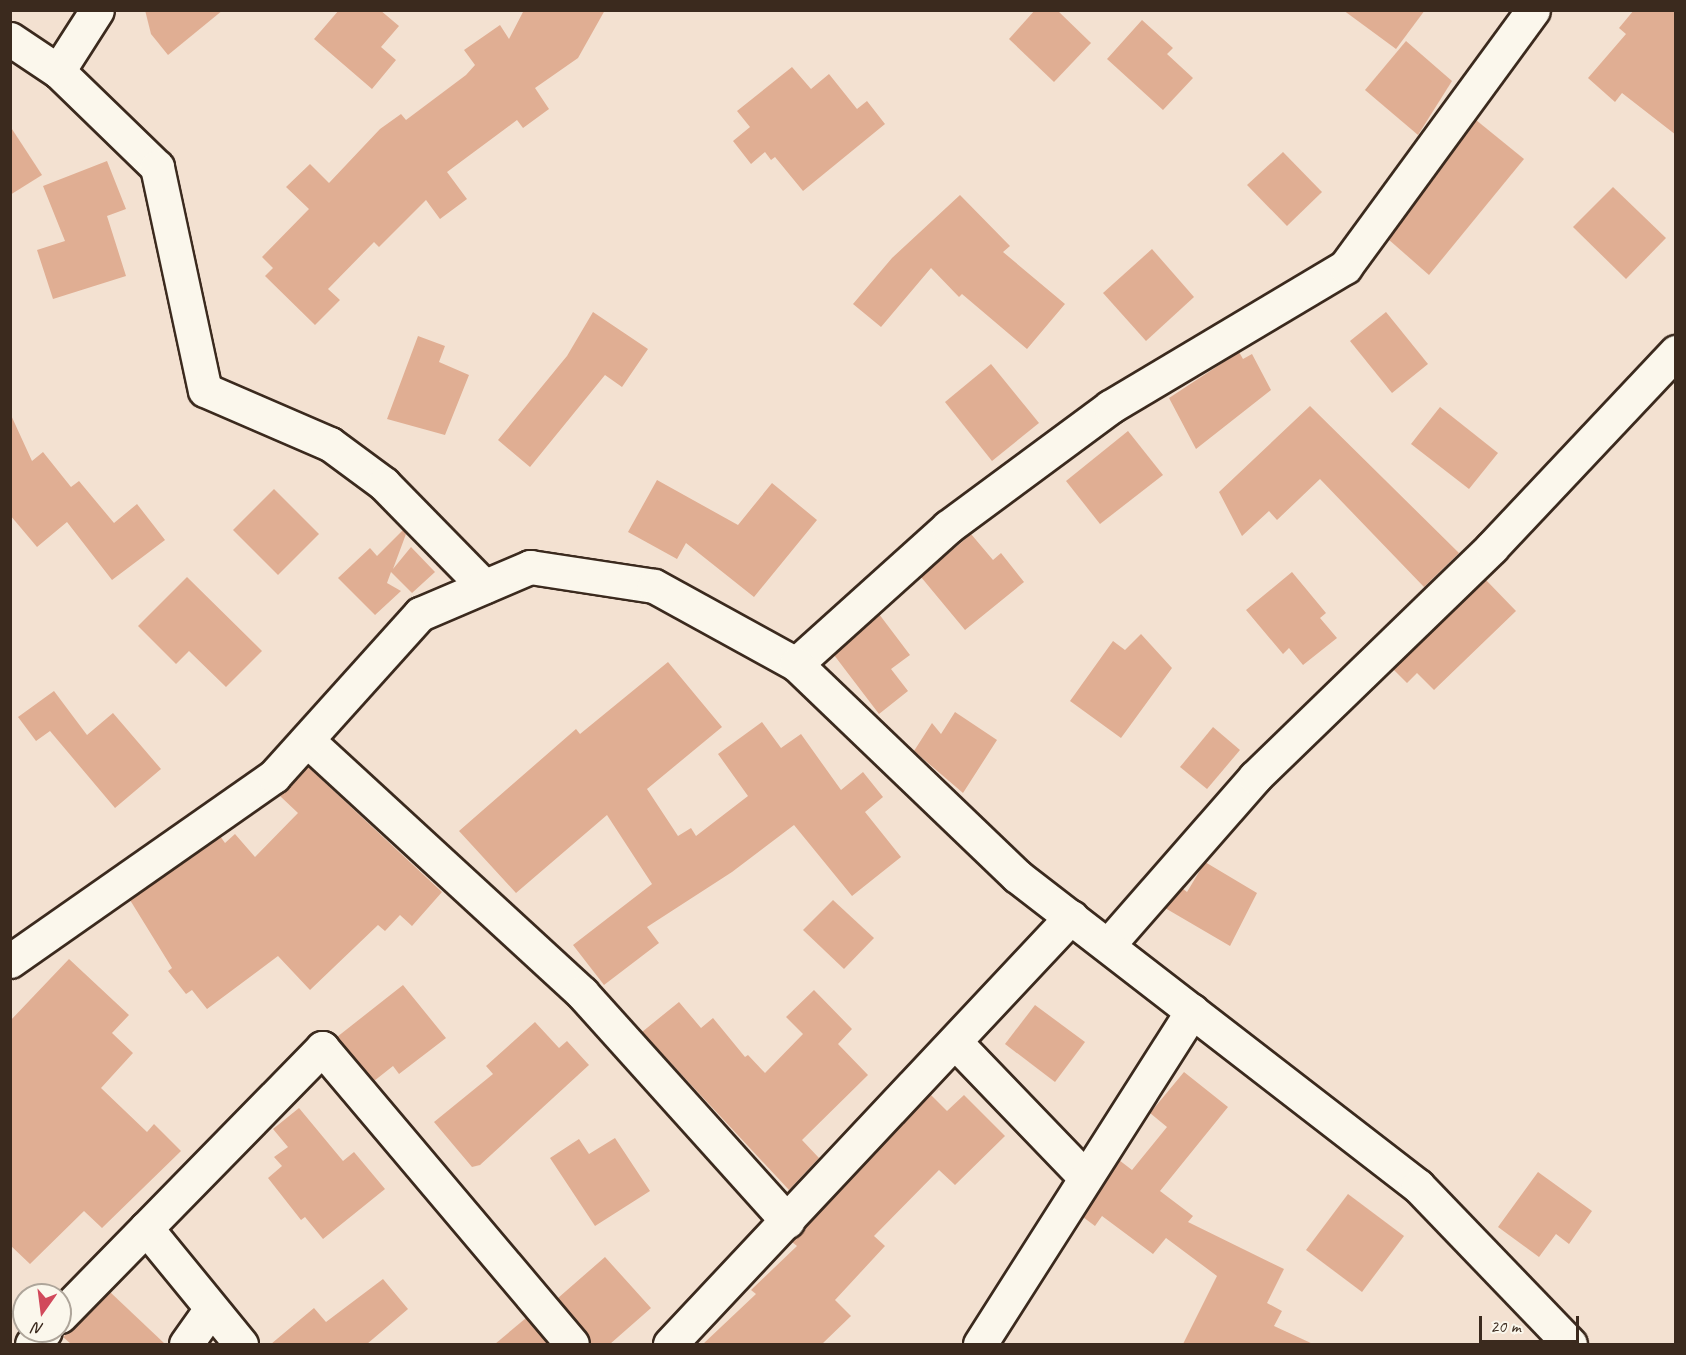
<!DOCTYPE html>
<style>
body{margin:0}
#map{position:relative;width:1686px;height:1355px;overflow:hidden;background:#f3e1d1;font-family:Caveat,sans-serif}
div>[style]{position:absolute}
.building>*{inset:0;background:#e0ae93}
.roads{filter:drop-shadow(2px 0 #3b2a1e) drop-shadow(-2px 0 #3b2a1e) drop-shadow(0 2px #3b2a1e) drop-shadow(0 -2px #3b2a1e)}
.minor>*{height:33px;margin:-16.5px;padding:0 16.5px;transform-origin:16.5px;border-radius:16.5px;background:#fbf7ec}
span{translate:-50% -50%;white-space:nowrap;text-align:center;line-height:1.15;-webkit-text-stroke:4.5px #fbf7ec;paint-order:stroke}
.frame{position:absolute;inset:0;border:12px solid #3b2a1e;pointer-events:none}
.north{position:absolute;left:12px;top:1283px;width:60px;height:60px;box-sizing:border-box;background:#fbf7ec;border:2px solid #aea59a;border-radius:50%;rotate:194deg;font-size:16px;font-weight:700;line-height:24px;text-align:center;color:#3b2a1e}
.north::after{content:'';display:block;margin:auto;width:21px;height:27px;background:#d1495b;clip-path:polygon(50% 0,100% 100%,50% 72%,0 100%)}
.scale{position:absolute;left:1479px;top:1316px;width:100px;height:27px;box-sizing:border-box;border:3px solid #3b2a1e;border-top:0;padding-left:8px;font-size:18px;line-height:21px;white-space:nowrap;color:#3b2a1e;-webkit-text-stroke:4px #fbf7ec;paint-order:stroke}
</style>
<div id="map">
<div class="building">
<div style="clip-path:polygon(145px 10px,223px 10px,168px 55px,151px 34px)"></div>
<div style="clip-path:polygon(339px 10px,380px 10px,399px 26px,381px 47px,396px 60px,372px 89px,314px 39px)"></div>
<div style="clip-path:polygon(524px 10px,605px 10px,578px 58px,535px 88px,549px 109px,523px 128px,517px 120px,447px 172px,467px 199px,440px 219px,426px 200px,379px 247px,374px 242px,328px 289px,340px 300px,315px 325px,265px 276px,273px 268px,262px 257px,309px 209px,286px 187px,310px 164px,329px 183px,380px 129px,401px 114px,406px 120px,466px 75px,475px 65px,464px 50px,500px 25px,509px 39px)"></div>
<div style="clip-path:polygon(1035px 10px,1057px 10px,1091px 43px,1054px 82px,1009px 39px)"></div>
<div style="clip-path:polygon(1343px 10px,1425px 10px,1396px 49px)"></div>
<div style="clip-path:polygon(1634px 10px,1676px 10px,1676px 135px,1622px 93px,1615px 102px,1588px 78px,1626px 34px,1619px 28px)"></div>
<div style="clip-path:polygon(1142px 20px,1173px 48px,1167px 54px,1193px 78px,1163px 110px,1107px 59px)"></div>
<div style="clip-path:polygon(1406px 41px,1452px 81px,1418px 135px,1365px 90px)"></div>
<div style="clip-path:polygon(792px 67px,811px 89px,829px 74px,857px 109px,867px 101px,885px 124px,803px 191px,775px 157px,771px 160px,765px 152px,751px 164px,733px 141px,750px 127px,737px 111px)"></div>
<div style="clip-path:polygon(1476px 120px,1524px 159px,1429px 275px,1388px 239px)"></div>
<div style="clip-path:polygon(10px 126px,42px 175px,10px 195px)"></div>
<div style="clip-path:polygon(1283px 152px,1322px 192px,1287px 226px,1247px 185px)"></div>
<div style="clip-path:polygon(107px 161px,126px 209px,107px 216px,126px 276px,53px 299px,37px 250px,65px 241px,43px 186px)"></div>
<div style="clip-path:polygon(1613px 187px,1666px 238px,1626px 279px,1573px 227px)"></div>
<div style="clip-path:polygon(960px 195px,1010px 246px,1003px 252px,1065px 304px,1027px 349px,962px 294px,959px 297px,931px 268px,881px 327px,853px 304px,892px 258px)"></div>
<div style="clip-path:polygon(1152px 249px,1194px 297px,1146px 341px,1103px 293px)"></div>
<div style="clip-path:polygon(593px 312px,648px 349px,622px 387px,605px 375px,530px 467px,498px 440px,567px 356px)"></div>
<div style="clip-path:polygon(1386px 312px,1428px 364px,1392px 393px,1350px 341px)"></div>
<div style="clip-path:polygon(418px 336px,445px 346px,439px 362px,469px 375px,445px 435px,387px 419px)"></div>
<div style="clip-path:polygon(1239px 352px,1243px 359px,1252px 354px,1271px 390px,1196px 449px,1169px 398px)"></div>
<div style="clip-path:polygon(991px 364px,1039px 423px,992px 461px,945px 402px)"></div>
<div style="clip-path:polygon(1310px 406px,1459px 553px,1424px 587px,1320px 479px,1277px 520px,1269px 511px,1242px 536px,1219px 492px)"></div>
<div style="clip-path:polygon(1440px 407px,1498px 453px,1469px 489px,1411px 444px)"></div>
<div style="clip-path:polygon(10px 413px,32px 461px,43px 452px,71px 487px,79px 481px,114px 523px,137px 504px,165px 540px,112px 580px,67px 522px,37px 547px,10px 515px)"></div>
<div style="clip-path:polygon(1128px 431px,1163px 475px,1100px 524px,1066px 481px)"></div>
<div style="clip-path:polygon(657px 480px,738px 525px,772px 483px,817px 520px,754px 597px,686px 543px,677px 559px,628px 532px)"></div>
<div style="clip-path:polygon(274px 489px,319px 534px,278px 575px,233px 530px)"></div>
<div style="clip-path:polygon(403px 530px,406px 534px,393px 569px,411px 547px,435px 572px,412px 593px,391px 572px,387px 583px,401px 591px,375px 615px,338px 578px,370px 548px,377px 556px)"></div>
<div style="clip-path:polygon(971px 534px,993px 560px,1001px 553px,1024px 582px,965px 630px,921px 577px)"></div>
<div style="clip-path:polygon(1292px 572px,1326px 613px,1320px 618px,1337px 638px,1303px 665px,1289px 648px,1283px 654px,1246px 610px)"></div>
<div style="clip-path:polygon(187px 577px,262px 651px,226px 687px,189px 651px,176px 664px,138px 626px)"></div>
<div style="clip-path:polygon(1485px 579px,1516px 611px,1434px 690px,1417px 673px,1407px 683px,1393px 669px)"></div>
<div style="clip-path:polygon(879px 614px,910px 655px,891px 669px,908px 691px,879px 714px,834px 655px)"></div>
<div style="clip-path:polygon(1141px 634px,1172px 668px,1121px 738px,1070px 701px,1113px 641px,1125px 650px)"></div>
<div style="clip-path:polygon(668px 662px,722px 727px,647px 789px,678px 836px,691px 828px,696px 836px,748px 796px,718px 754px,762px 722px,781px 748px,801px 734px,841px 790px,863px 772px,883px 797px,865px 812px,901px 857px,852px 896px,794px 825px,732px 872px,647px 927px,659px 943px,604px 985px,573px 945px,652px 884px,607px 815px,516px 893px,459px 831px,576px 729px,580px 734px)"></div>
<div style="clip-path:polygon(54px 691px,87px 735px,113px 713px,161px 769px,115px 808px,50px 731px,36px 741px,18px 717px)"></div>
<div style="clip-path:polygon(955px 712px,997px 740px,963px 793px,914px 751px,932px 723px,941px 734px)"></div>
<div style="clip-path:polygon(1213px 727px,1240px 750px,1207px 789px,1180px 767px)"></div>
<div style="clip-path:polygon(308px 767px,442px 892px,412px 926px,400px 915px,385px 931px,378px 925px,310px 990px,278px 956px,207px 1009px,192px 990px,186px 994px,168px 971px,172px 968px,130px 900px,220px 836px,225px 843px,235px 834px,255px 857px,298px 813px,280px 796px)"></div>
<div style="clip-path:polygon(1205px 862px,1257px 893px,1230px 946px,1165px 908px,1182px 888px,1187px 892px)"></div>
<div style="clip-path:polygon(833px 900px,874px 938px,844px 969px,803px 930px)"></div>
<div style="clip-path:polygon(69px 959px,129px 1015px,112px 1033px,133px 1053px,101px 1088px,147px 1132px,154px 1124px,181px 1151px,102px 1228px,84px 1211px,30px 1264px,10px 1245px,10px 1021px)"></div>
<div style="clip-path:polygon(403px 985px,446px 1038px,399px 1074px,393px 1066px,374px 1081px,337px 1037px)"></div>
<div style="clip-path:polygon(814px 990px,852px 1029px,838px 1044px,868px 1075px,802px 1140px,819px 1158px,789px 1190px,642px 1032px,679px 1002px,701px 1028px,713px 1018px,745px 1057px,748px 1055px,765px 1073px,803px 1034px,786px 1017px)"></div>
<div style="clip-path:polygon(1035px 1005px,1085px 1042px,1055px 1082px,1005px 1044px)"></div>
<div style="clip-path:polygon(535px 1022px,559px 1048px,567px 1041px,589px 1065px,480px 1165px,472px 1167px,434px 1122px,493px 1074px,486px 1066px)"></div>
<div style="clip-path:polygon(1184px 1072px,1228px 1107px,1160px 1191px,1193px 1216px,1188px 1222px,1284px 1269px,1267px 1303px,1282px 1311px,1274px 1326px,1313px 1344px,1183px 1344px,1217px 1276px,1166px 1238px,1153px 1254px,1102px 1216px,1095px 1226px,1083px 1217px,1119px 1160px,1132px 1170px,1167px 1127px,1150px 1113px)"></div>
<div style="clip-path:polygon(930px 1094px,947px 1111px,964px 1095px,1005px 1136px,955px 1185px,939px 1170px,874px 1236px,885px 1246px,835px 1300px,851px 1316px,822px 1344px,703px 1344px,756px 1294px,751px 1290px,797px 1246px,792px 1242px)"></div>
<div style="clip-path:polygon(299px 1108px,343px 1161px,354px 1152px,385px 1189px,323px 1239px,305px 1217px,301px 1220px,268px 1178px,282px 1166px,274px 1157px,288px 1147px,273px 1129px)"></div>
<div style="clip-path:polygon(615px 1138px,650px 1191px,595px 1226px,550px 1158px,579px 1139px,589px 1154px)"></div>
<div style="clip-path:polygon(1538px 1172px,1592px 1211px,1569px 1244px,1556px 1234px,1539px 1257px,1498px 1227px)"></div>
<div style="clip-path:polygon(1348px 1194px,1404px 1236px,1362px 1292px,1306px 1250px)"></div>
<div style="clip-path:polygon(605px 1257px,651px 1308px,610px 1344px,590px 1344px,586px 1332px,558px 1298px)"></div>
<div style="clip-path:polygon(383px 1279px,408px 1309px,367px 1344px,271px 1344px,314px 1308px,326px 1322px)"></div>
<div style="clip-path:polygon(110px 1292px,165px 1344px,71px 1344px,63px 1337px)"></div>
<div style="clip-path:polygon(526px 1318px,548px 1344px,495px 1344px)"></div>
</div>
<div class="roads">
<div class="minor">
<div style="left:10px;top:39px;width:58px;rotate:33.7deg"></div>
<div style="left:58px;top:71px;width:138px;rotate:44.1deg"></div>
<div style="left:157px;top:167px;width:228px;rotate:77.9deg"></div>
<div style="left:205px;top:390px;width:136px;rotate:23.4deg"></div>
<div style="left:330px;top:444px;width:67px;rotate:36.5deg"></div>
<div style="left:384px;top:484px;width:143px;rotate:45.6deg"></div>
<div style="left:58px;top:71px;width:72px;rotate:-57.4deg"></div>
<div style="left:796px;top:664px;width:205px;rotate:-42deg"></div>
<div style="left:948px;top:527px;width:202px;rotate:-36.5deg"></div>
<div style="left:1110px;top:407px;width:274px;rotate:-30.8deg"></div>
<div style="left:1345px;top:267px;width:318px;rotate:-53.8deg"></div>
<div style="left:307px;top:740px;width:374px;rotate:42.6deg"></div>
<div style="left:582px;top:993px;width:307px;rotate:48deg"></div>
<div style="left:1108px;top:945px;width:223px;rotate:-48.8deg"></div>
<div style="left:1255px;top:777px;width:330px;rotate:-44.1deg"></div>
<div style="left:1492px;top:547px;width:268px;rotate:-46.7deg"></div>
<div style="left:10px;top:961px;width:322px;rotate:-35deg"></div>
<div style="left:274px;top:776px;width:218px;rotate:-48deg"></div>
<div style="left:420px;top:614px;width:120px;rotate:-23.1deg"></div>
<div style="left:530px;top:567px;width:125px;rotate:8.7deg"></div>
<div style="left:654px;top:586px;width:162px;rotate:28.8deg"></div>
<div style="left:796px;top:664px;width:306px;rotate:43.8deg"></div>
<div style="left:1017px;top:876px;width:507px;rotate:37.71deg"></div>
<div style="left:1418px;top:1186px;width:219px;rotate:46.1deg"></div>
<div style="left:955px;top:1042px;width:187px;rotate:46.1deg"></div>
<div style="left:146px;top:1228px;width:150px;rotate:50.7deg"></div>
<div style="left:60px;top:1316px;width:375px;rotate:-45.6deg"></div>
<div style="left:322px;top:1048px;width:387px;rotate:49.8deg"></div>
<div style="left:32px;top:1344px;width:18px;rotate:-45deg"></div>
<div style="left:186px;top:1344px;width:42px;rotate:-54.8deg"></div>
<div style="left:670px;top:1344px;width:586px;rotate:-46.8deg"></div>
<div style="left:980px;top:1344px;width:395px;rotate:-57.5deg"></div>
</div>
</div>
<div class="frame"></div>
<div class="north">N</div>
<div class="scale">20 m</div>
</div>
